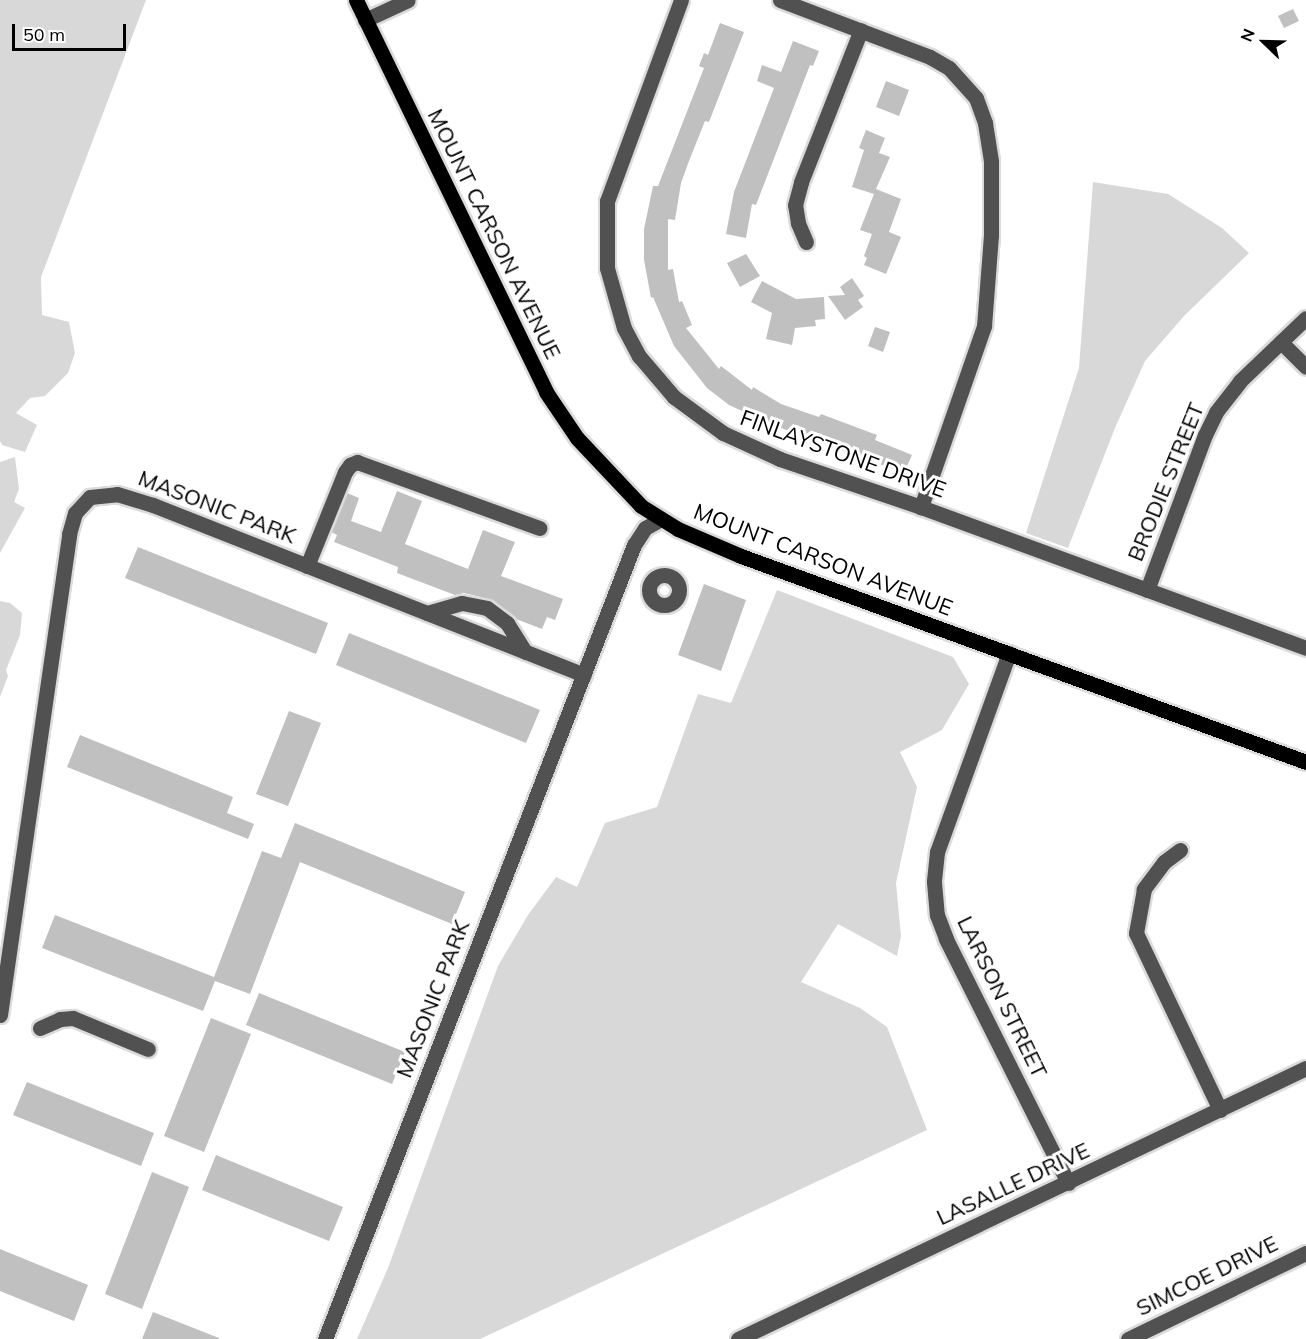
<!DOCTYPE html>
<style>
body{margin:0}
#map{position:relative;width:1306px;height:1339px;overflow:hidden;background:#fff;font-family:Mulish,sans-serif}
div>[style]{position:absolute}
.green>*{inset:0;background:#d8d8d8}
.building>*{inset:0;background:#c0c0c0}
.roads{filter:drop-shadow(2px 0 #dbdbdb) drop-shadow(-2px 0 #dbdbdb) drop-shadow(0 2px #dbdbdb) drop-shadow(0 -2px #dbdbdb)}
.minor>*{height:15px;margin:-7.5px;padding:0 7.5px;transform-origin:7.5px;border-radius:7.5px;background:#515151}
.minor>.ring{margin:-7.5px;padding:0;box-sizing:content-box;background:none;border:15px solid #515151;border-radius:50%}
.major>*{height:15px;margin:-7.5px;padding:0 7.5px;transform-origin:7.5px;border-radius:7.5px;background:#000}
span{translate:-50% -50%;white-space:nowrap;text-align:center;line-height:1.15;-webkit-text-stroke:6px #fff;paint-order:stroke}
.street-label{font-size:22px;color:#000}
.north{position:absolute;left:1234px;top:12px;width:60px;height:60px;-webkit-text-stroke:4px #fff;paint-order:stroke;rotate:293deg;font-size:16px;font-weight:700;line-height:24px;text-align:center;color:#000}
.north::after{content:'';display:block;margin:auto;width:21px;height:27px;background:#000;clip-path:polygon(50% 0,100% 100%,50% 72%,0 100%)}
.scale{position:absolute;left:12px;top:24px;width:114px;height:27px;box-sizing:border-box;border:3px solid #000;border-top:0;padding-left:8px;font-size:18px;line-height:21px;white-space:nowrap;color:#000;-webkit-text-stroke:4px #fff;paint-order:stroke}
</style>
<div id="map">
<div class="green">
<div style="clip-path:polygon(0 0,146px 0,41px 277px,42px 315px,69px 322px,75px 353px,68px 373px,45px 396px,30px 398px,16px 413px,37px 425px,25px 452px,2px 445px,0 441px)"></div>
<div style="clip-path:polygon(1093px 182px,1168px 194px,1222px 228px,1249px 253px,1184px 316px,1145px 361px,1115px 428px,1068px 548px,1026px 533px,1079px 368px)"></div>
<div style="clip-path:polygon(15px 457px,19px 489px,14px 502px,25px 508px,0 553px,0 462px)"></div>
<div style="clip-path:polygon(777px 590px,953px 657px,969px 684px,942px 730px,900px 752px,917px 787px,896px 883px,901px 936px,897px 956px,838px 924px,801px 982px,860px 1008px,887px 1027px,927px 1130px,480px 1339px,357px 1339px,388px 1268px,498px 966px,528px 915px,556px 877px,577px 887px,605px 823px,657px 807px,698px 694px,731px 703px)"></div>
<div style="clip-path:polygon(0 601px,10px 603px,22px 613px,20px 635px,6px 670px,8px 676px,0 697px)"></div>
</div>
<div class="building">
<div style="clip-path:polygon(1293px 9px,1299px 21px,1284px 28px,1278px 16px)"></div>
<div style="clip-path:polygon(720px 23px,744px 32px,709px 122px,705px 121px,689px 161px,681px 183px,675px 220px,668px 219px,668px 270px,673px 269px,679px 302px,682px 301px,692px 325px,686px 328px,719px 369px,721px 366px,752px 390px,753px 387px,781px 404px,819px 417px,821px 414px,877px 435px,875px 440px,912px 455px,904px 473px,770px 424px,729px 405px,707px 388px,674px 346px,653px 297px,651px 298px,644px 260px,644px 229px,653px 186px,658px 186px,704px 68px,699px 66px,704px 53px,708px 55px)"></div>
<div style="clip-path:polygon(793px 41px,819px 51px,813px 66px,810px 65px,756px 205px,752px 204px,746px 238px,726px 234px,734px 192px,774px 88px,757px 81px,762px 65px,781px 72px)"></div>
<div style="clip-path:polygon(886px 81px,909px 90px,899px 116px,876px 107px)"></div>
<div style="clip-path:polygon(866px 130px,885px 138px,879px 153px,890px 157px,876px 189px,901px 199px,889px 232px,901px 237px,886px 274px,864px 265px,867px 258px,864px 256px,872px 234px,860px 230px,874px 194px,852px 187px,864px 150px,859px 148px)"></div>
<div style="clip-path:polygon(746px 254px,760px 276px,740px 287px,727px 263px)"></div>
<div style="clip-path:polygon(852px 278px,864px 296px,858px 300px,863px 307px,845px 320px,828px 296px,845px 295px,840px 287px)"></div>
<div style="clip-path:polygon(762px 281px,796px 299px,824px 297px,825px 319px,815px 320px,816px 326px,795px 328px,792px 345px,766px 339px,772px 313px,751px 302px)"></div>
<div style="clip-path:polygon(875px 327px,890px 332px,883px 352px,868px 346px)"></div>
<div style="clip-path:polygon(397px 491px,422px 501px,405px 544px,468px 569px,483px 530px,515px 542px,501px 576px,563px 599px,555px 620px,547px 617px,542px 629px,516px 619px,489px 599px,464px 593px,455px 595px,397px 573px,398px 567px,334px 542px,337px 535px,331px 532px,347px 493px,359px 498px,351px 521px,381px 532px)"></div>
<div style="clip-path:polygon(138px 547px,328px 623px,316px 654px,125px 578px)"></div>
<div style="clip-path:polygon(704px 584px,746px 600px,721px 671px,678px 655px)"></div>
<div style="clip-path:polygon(349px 633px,540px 710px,526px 743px,336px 665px)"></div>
<div style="clip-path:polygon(289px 711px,321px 723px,288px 806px,256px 794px)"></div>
<div style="clip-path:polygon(80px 735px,233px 797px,227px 813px,254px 824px,248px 839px,67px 767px)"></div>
<div style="clip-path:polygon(295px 823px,465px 892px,452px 924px,300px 862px,250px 994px,215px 981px,203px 1011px,42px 948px,55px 915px,214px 977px,262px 851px,281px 858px)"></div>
<div style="clip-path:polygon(259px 993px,405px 1052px,392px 1084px,246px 1025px)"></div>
<div style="clip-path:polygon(211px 1018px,251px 1034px,204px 1152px,164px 1136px)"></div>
<div style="clip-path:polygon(27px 1082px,154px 1133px,141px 1166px,13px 1115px)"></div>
<div style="clip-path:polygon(216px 1155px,343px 1207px,329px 1241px,202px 1190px)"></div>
<div style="clip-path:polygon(152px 1172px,189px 1187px,142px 1309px,105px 1294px)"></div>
<div style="clip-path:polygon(0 1249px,88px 1285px,74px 1321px,0 1291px)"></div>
<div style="clip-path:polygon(153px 1312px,219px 1338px,219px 1339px,142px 1339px)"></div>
</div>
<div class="roads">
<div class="minor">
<div style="left:681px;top:0;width:214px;rotate:110.2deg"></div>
<div style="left:607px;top:201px;width:67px;rotate:90deg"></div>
<div style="left:607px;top:268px;width:62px;rotate:74.2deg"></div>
<div style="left:624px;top:328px;width:32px;rotate:62deg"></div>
<div style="left:639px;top:356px;width:54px;rotate:49.5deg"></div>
<div style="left:674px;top:397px;width:61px;rotate:36.3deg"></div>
<div style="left:723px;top:433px;width:63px;rotate:24.5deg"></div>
<div style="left:780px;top:459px;width:149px;rotate:18.8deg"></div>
<div style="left:921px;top:507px;width:410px;rotate:20.1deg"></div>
<div style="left:780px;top:0;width:160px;rotate:20.8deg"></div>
<div style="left:930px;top:57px;width:22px;rotate:30deg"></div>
<div style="left:949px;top:68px;width:40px;rotate:48deg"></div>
<div style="left:976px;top:98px;width:27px;rotate:70deg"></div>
<div style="left:985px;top:123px;width:39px;rotate:81deg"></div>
<div style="left:991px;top:162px;width:73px;rotate:90deg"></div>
<div style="left:991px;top:235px;width:91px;rotate:94.4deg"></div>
<div style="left:984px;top:326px;width:192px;rotate:109.2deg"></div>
<div style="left:365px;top:20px;width:47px;rotate:-24.9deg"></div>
<div style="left:806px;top:242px;width:21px;rotate:-113deg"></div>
<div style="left:798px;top:223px;width:18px;rotate:-99deg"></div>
<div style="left:795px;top:205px;width:24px;rotate:-75deg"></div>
<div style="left:801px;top:182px;width:163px;rotate:-68.5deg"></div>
<div style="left:1281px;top:342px;width:35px;rotate:45deg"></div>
<div style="left:307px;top:566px;width:101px;rotate:-68deg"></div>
<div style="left:345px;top:472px;width:9px;rotate:-54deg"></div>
<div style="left:350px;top:465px;width:8px;rotate:-23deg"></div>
<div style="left:357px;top:462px;width:194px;rotate:19.9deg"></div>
<div class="ring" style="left:649px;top:575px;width:15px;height:15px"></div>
<div style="left:1147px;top:590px;width:165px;rotate:-69.5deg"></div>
<div style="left:1205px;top:435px;width:25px;rotate:-64deg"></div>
<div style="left:1216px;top:412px;width:39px;rotate:-52deg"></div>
<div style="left:1240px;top:381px;width:91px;rotate:-43.7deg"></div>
<div style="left:427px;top:613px;width:36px;rotate:-16deg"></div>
<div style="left:462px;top:603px;width:25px;rotate:11deg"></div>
<div style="left:487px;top:608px;width:25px;rotate:37deg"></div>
<div style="left:507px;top:623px;width:34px;rotate:58deg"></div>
<div style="left:1009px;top:653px;width:212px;rotate:109.9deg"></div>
<div style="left:937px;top:852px;width:30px;rotate:96deg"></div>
<div style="left:934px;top:882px;width:33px;rotate:85deg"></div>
<div style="left:937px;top:915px;width:26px;rotate:69deg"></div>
<div style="left:946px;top:939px;width:273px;rotate:63.4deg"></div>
<div style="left:1180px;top:850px;width:20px;rotate:143deg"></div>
<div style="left:1164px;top:862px;width:34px;rotate:127deg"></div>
<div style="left:1144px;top:889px;width:45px;rotate:100.3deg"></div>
<div style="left:1136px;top:933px;width:196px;rotate:64.6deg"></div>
<div style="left:0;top:1015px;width:486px;rotate:-81.8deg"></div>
<div style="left:69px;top:534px;width:22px;rotate:-74deg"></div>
<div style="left:75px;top:513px;width:22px;rotate:-47deg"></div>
<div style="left:90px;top:497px;width:27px;rotate:-6deg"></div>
<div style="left:117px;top:494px;width:38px;rotate:17deg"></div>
<div style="left:153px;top:505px;width:463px;rotate:21.5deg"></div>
<div style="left:40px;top:1028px;width:22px;rotate:-24deg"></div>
<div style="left:60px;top:1019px;width:13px;rotate:-4deg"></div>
<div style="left:73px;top:1018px;width:81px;rotate:22.5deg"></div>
<div style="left:325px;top:1339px;width:852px;rotate:-68.74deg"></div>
<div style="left:634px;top:545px;width:20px;rotate:-57deg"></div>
<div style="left:645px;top:528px;width:18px;rotate:-29deg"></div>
<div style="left:738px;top:1339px;width:629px;rotate:-25.51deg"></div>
<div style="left:1128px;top:1339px;width:198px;rotate:-25.8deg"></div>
</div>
<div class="major">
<div style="left:356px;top:0;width:436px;rotate:64.1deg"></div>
<div style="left:546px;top:392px;width:55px;rotate:56deg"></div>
<div style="left:577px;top:438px;width:93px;rotate:46.7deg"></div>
<div style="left:641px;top:506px;width:44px;rotate:31.9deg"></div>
<div style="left:678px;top:529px;width:69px;rotate:23.2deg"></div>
<div style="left:741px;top:556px;width:601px;rotate:20.03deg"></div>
</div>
</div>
<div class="street-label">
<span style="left:494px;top:234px;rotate:64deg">MOUNT CARSON AVENUE</span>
<span style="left:843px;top:454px;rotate:20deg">FINLAYSTONE DRIVE</span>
<span style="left:1166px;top:482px;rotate:-68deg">BRODIE STREET</span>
<span style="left:217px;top:507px;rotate:21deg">MASONIC PARK</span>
<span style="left:823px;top:560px;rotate:21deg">MOUNT CARSON AVENUE</span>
<span style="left:1002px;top:997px;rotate:64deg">LARSON STREET</span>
<span style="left:433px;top:999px;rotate:-69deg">MASONIC PARK</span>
<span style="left:1013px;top:1184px;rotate:-25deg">LASALLE DRIVE</span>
<span style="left:1207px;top:1276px;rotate:-26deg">SIMCOE DRIVE</span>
</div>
<div class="north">N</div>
<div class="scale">50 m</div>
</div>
